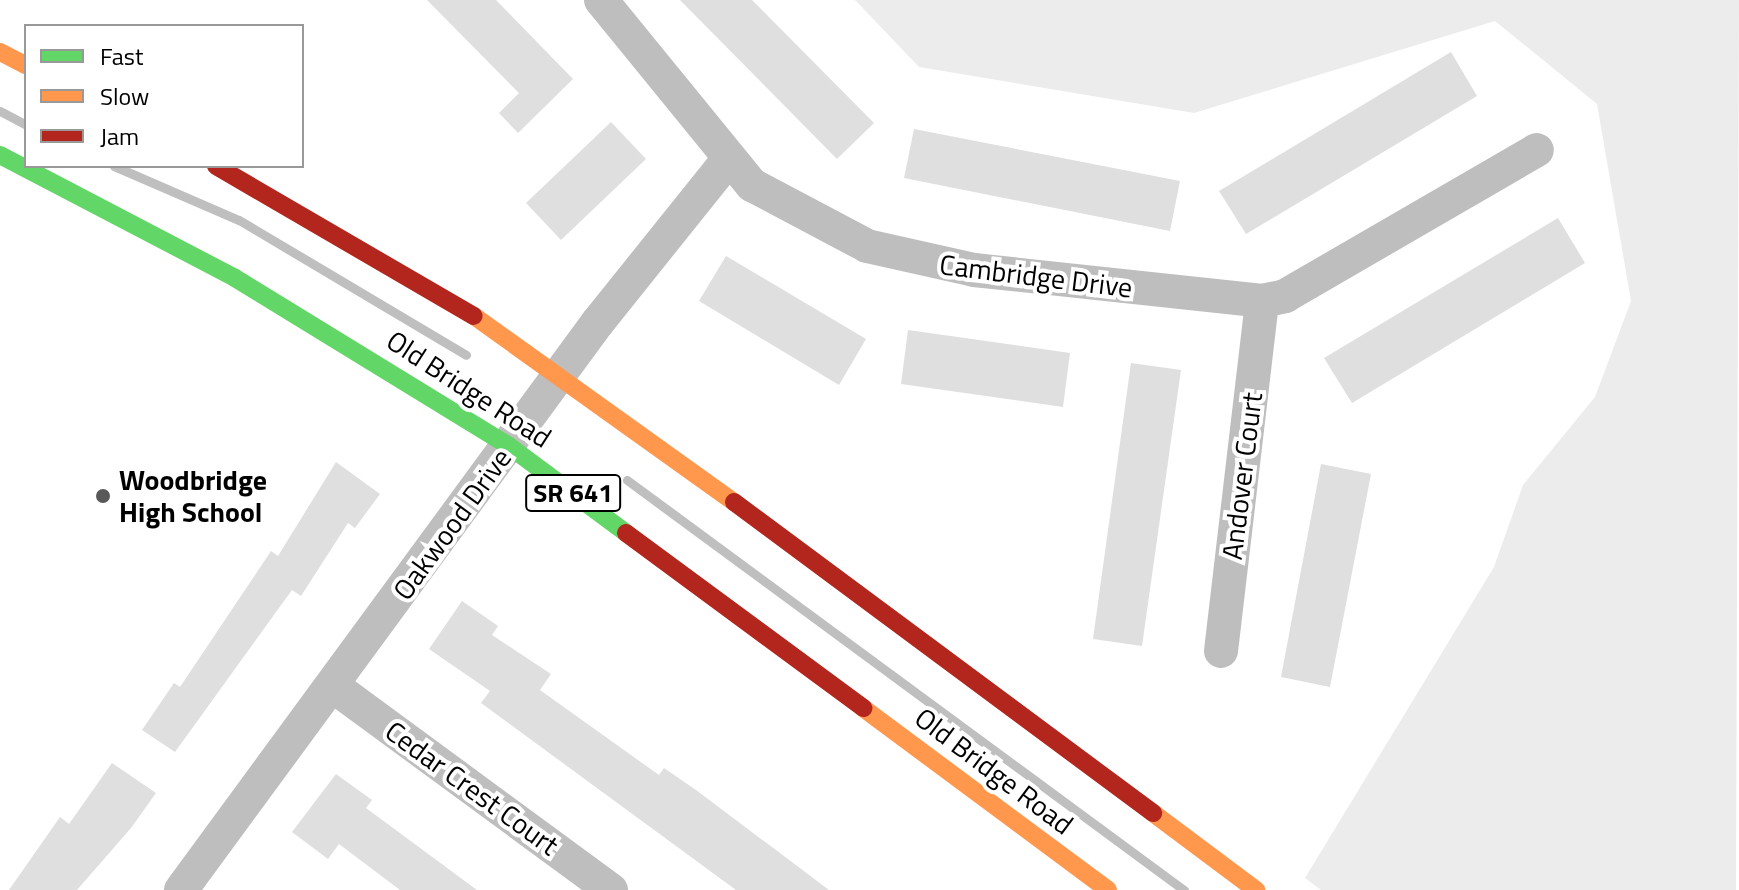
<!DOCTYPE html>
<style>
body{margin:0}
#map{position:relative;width:1739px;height:890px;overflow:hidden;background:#fff;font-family:"Titillium Web",sans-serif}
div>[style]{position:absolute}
.green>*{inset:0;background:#ececec}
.stream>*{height:9px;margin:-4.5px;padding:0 4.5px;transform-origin:4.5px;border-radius:4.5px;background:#bfbfbf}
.building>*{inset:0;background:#dfdfdf}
.street>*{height:34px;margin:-17px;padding:0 17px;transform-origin:17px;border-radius:17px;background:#bebebe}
.fast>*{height:18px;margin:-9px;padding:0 9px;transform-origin:9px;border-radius:9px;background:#63d668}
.slow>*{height:18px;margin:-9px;padding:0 9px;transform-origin:9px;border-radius:9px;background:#ff974d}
.jam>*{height:18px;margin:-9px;padding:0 9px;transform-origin:9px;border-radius:9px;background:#b3261e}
.dots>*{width:22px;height:22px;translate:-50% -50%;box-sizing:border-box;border:4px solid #fff;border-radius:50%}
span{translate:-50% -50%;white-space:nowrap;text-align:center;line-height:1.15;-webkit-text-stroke:8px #fff;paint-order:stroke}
.shield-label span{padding:2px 6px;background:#fff;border:2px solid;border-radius:6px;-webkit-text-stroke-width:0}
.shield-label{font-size:26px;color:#000;font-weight:700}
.street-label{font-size:28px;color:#000}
.poi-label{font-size:28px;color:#000;font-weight:700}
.left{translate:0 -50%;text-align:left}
.legend{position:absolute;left:24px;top:24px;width:280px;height:144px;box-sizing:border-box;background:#fff;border:2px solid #999;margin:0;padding:10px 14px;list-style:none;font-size:24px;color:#000}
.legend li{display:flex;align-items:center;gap:16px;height:40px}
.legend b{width:40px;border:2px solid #999}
</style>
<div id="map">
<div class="green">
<div style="clip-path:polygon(855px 0,1739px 0,1736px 890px,1321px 890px,1305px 878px,1494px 567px,1523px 485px,1595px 397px,1631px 301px,1597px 104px,1495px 21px,1194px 113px,919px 67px)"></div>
</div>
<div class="stream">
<div style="left:0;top:111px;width:30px;rotate:28deg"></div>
<div style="left:114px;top:166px;width:136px;rotate:23.4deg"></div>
<div style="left:239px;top:220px;width:264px;rotate:30.7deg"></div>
<div style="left:627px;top:480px;width:692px;rotate:36.36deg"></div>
</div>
<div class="building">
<div style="clip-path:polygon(427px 0,496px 0,573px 79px,518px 133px,499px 113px,519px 93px)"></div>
<div style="clip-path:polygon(680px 0,752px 0,874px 123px,837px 159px)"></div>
<div style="clip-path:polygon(1451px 52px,1477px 96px,1246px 234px,1219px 191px)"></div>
<div style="clip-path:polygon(611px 122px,646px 159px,561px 240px,526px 203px)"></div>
<div style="clip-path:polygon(914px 129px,1180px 181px,1170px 231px,904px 178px)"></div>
<div style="clip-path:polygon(1558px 218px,1585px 263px,1352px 403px,1324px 358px)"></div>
<div style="clip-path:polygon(726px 256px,866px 339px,839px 385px,699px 301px)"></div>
<div style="clip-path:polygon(908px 330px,1070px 353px,1063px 407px,901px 384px)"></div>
<div style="clip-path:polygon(1131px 363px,1181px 370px,1142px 646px,1093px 639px)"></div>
<div style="clip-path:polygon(336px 462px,380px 494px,355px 528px,348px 523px,301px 596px,292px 590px,175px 752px,142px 730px,174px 683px,180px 687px,271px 551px,278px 556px)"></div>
<div style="clip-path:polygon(1321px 464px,1371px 474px,1330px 687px,1281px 677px)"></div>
<div style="clip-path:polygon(462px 601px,498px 626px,492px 635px,551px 674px,540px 690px,659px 775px,664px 768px,696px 790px,829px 890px,736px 890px,481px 703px,490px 691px,429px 649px)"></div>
<div style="clip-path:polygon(112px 763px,156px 793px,131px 828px,77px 890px,9px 890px,60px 817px,69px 824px)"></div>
<div style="clip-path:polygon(336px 774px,372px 800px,366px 808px,477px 890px,400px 890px,339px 844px,328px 859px,292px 832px)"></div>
</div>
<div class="street">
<div style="left:601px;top:0;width:239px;rotate:50.8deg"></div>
<div style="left:752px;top:185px;width:130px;rotate:27.9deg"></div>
<div style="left:867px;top:246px;width:110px;rotate:12.6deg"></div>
<div style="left:974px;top:270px;width:290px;rotate:6.1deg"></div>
<div style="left:1262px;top:301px;width:24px;rotate:-12deg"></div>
<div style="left:1285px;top:296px;width:291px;rotate:-30.1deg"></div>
<div style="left:1221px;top:651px;width:352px;rotate:-83.3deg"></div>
<div style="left:333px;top:686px;width:345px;rotate:36.3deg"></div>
<div style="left:181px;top:890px;width:705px;rotate:-53.72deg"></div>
<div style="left:598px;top:322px;width:205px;rotate:-51.3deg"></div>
</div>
<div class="fast">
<div style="left:0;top:155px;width:265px;rotate:27.6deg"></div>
<div style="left:235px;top:278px;width:321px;rotate:31.5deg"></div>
<div style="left:509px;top:446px;width:146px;rotate:36.6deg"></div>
</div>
<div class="slow">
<div style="left:0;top:52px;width:29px;rotate:27deg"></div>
<div style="left:474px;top:316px;width:320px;rotate:35.6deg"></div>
<div style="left:863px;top:708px;width:305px;rotate:36.6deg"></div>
<div style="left:1153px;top:813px;width:129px;rotate:36.8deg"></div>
</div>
<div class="jam">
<div style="left:216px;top:166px;width:298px;rotate:30.2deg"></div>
<div style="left:734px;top:502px;width:522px;rotate:36.58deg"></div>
<div style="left:626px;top:533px;width:295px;rotate:36.4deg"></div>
</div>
<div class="dots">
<div style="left:103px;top:496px;background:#595959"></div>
</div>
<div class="shield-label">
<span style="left:573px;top:493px">SR 641</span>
</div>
<div class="street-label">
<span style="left:1036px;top:276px;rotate:7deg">Cambridge Drive</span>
<span style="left:469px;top:389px;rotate:33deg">Old Bridge Road</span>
<span style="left:1242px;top:476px;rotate:-83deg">Andover Court</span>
<span style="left:452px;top:524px;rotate:-54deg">Oakwood Drive</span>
<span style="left:994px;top:771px;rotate:37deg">Old Bridge Road</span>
<span style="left:472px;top:788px;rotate:36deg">Cedar Crest Court</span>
</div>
<div class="poi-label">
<span class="left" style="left:119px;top:496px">Woodbridge<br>High School</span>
</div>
<ul class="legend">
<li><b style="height:10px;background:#63d668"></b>Fast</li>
<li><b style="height:10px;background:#ff974d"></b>Slow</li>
<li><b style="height:10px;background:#b3261e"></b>Jam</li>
</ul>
</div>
